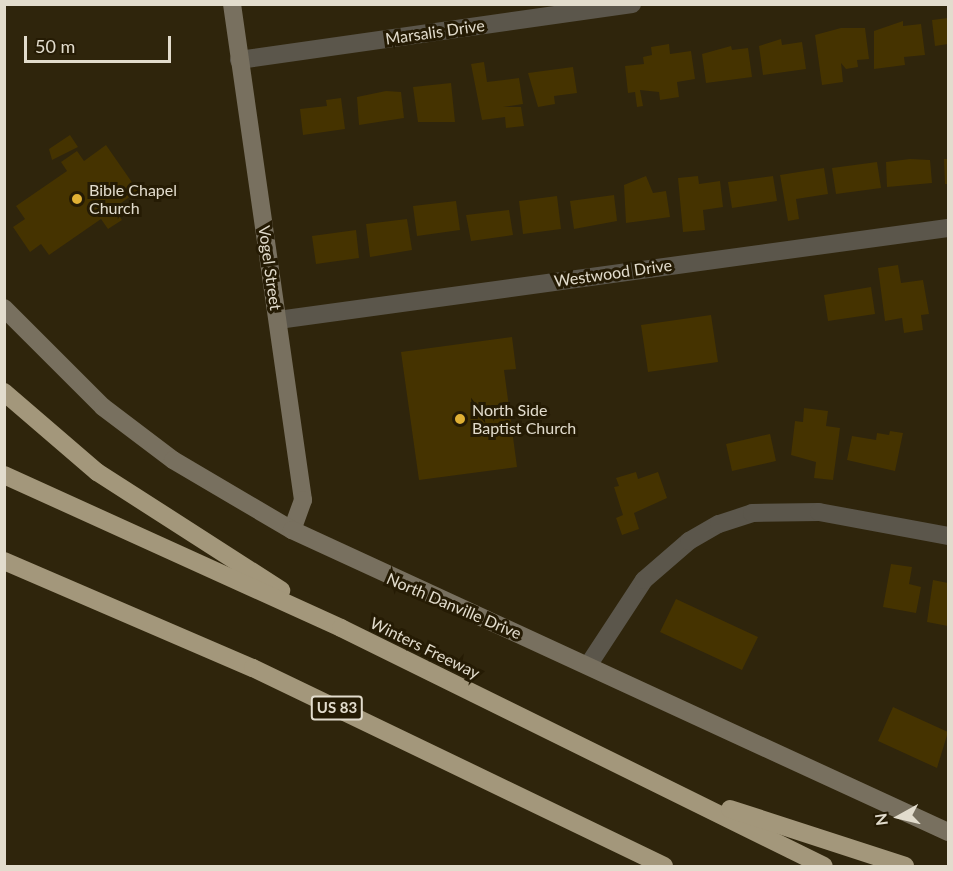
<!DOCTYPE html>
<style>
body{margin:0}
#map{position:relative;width:953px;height:871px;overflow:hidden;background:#2f250c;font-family:Lato,sans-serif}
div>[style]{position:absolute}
.building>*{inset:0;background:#453300}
.street>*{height:18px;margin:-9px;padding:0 9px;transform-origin:9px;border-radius:9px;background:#5b564b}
.secondary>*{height:18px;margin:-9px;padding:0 9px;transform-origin:9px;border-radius:9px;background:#78705f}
.highway>*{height:18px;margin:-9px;padding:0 9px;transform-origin:9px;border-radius:9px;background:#a3977b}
.dots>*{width:16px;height:16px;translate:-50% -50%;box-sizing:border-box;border:3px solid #251b04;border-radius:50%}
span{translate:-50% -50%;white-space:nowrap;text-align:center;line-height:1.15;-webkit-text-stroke:6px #251b04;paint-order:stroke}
.shield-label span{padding:2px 4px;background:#251b04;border:2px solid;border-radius:4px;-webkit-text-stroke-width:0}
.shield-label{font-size:15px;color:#e2dccd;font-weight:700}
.street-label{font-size:16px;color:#e2dccd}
.poi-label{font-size:16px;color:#e2dccd}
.left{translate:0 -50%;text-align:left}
.frame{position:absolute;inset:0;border:6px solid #e2dccd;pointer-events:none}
.north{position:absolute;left:869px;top:787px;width:60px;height:60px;-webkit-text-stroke:4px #251b04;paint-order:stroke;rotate:262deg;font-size:16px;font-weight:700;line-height:24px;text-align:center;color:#e2dccd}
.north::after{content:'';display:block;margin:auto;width:21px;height:27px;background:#e2dccd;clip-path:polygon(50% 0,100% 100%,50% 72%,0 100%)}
.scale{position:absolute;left:24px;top:36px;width:147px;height:27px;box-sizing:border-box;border:3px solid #e2dccd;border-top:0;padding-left:8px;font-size:18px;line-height:21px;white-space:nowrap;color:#e2dccd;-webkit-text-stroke:4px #251b04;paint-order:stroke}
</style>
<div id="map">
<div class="building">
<div style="clip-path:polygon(948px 18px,948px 44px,935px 46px,932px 20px)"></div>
<div style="clip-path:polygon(903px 21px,903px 26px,921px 24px,925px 55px,904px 57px,905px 65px,874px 69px,874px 31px)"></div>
<div style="clip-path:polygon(841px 28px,865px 28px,869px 59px,857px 60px,858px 67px,846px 69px,841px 63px,843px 82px,822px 85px,815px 35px)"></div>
<div style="clip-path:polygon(781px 39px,782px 45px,802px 42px,806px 69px,763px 75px,759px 46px)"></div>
<div style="clip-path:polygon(669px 44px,670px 54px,691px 51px,695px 79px,677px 82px,679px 97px,660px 100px,659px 92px,640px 90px,643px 106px,637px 107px,635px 92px,628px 93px,625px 66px,644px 64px,643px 57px,652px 55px,651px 47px)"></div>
<div style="clip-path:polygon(731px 46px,732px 50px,748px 48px,752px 77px,706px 83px,702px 54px)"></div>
<div style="clip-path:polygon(484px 62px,487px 82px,519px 78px,523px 104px,503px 107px,521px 107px,524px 126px,506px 128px,505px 117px,482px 120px,471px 64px)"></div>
<div style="clip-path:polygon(573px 67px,577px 93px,554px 96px,555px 104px,538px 107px,528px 73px)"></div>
<div style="clip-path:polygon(451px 83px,455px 122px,418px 122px,413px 87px)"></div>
<div style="clip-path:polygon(386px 91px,401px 92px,404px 118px,359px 125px,357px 97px)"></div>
<div style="clip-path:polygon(341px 98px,345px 129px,303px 135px,300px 109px,327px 106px,326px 100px)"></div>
<div style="clip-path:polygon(70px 135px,78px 147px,52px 160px,49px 149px)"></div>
<div style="clip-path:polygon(106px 145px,138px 191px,114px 208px,122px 220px,108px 229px,101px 219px,49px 255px,41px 244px,30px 252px,13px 227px,25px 219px,16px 206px,67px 171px,61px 162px,77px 151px,84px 161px)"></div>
<div style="clip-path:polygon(910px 159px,930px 160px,932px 183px,887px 187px,886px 162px)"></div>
<div style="clip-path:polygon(944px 159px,948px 159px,948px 184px,945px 184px)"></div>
<div style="clip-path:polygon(877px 162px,881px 188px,836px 194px,832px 168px)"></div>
<div style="clip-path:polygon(824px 168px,828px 194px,796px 199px,799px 219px,788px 221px,780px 175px)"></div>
<div style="clip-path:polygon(646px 176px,653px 193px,666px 191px,670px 217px,626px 223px,624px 185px)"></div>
<div style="clip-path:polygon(698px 176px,699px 184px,720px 181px,723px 207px,703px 210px,705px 230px,683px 232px,678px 178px)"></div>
<div style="clip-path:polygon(773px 176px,777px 201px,732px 208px,728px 182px)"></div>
<div style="clip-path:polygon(614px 195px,617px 221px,574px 229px,570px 201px)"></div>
<div style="clip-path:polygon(557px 196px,561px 229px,523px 234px,519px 201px)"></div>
<div style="clip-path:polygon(456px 201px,460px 230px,417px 236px,413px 206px)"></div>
<div style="clip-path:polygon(509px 210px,513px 235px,471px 241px,466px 215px)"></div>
<div style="clip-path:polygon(407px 219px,412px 250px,370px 257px,366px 224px)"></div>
<div style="clip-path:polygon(356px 230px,359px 258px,316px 264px,312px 236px)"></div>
<div style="clip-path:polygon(898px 265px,901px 283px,923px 280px,929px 314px,921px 315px,923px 330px,904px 333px,902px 318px,885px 321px,878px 268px)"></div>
<div style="clip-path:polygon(871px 287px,875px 314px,828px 321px,824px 295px)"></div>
<div style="clip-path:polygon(711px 315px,718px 362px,648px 372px,641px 325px)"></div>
<div style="clip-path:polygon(512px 337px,516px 369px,504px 370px,517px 467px,419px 480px,401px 352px)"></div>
<div style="clip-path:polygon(804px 408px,828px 411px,826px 426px,840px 428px,833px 480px,814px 478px,816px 462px,791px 455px,795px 421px,803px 422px)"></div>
<div style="clip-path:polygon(890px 431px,903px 433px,895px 471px,847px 460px,852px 436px,876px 440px,877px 433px,889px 435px)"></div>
<div style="clip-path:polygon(770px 434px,776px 461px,732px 471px,726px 444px)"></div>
<div style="clip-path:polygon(636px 472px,638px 479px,658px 472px,667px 498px,634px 513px,639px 529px,622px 535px,616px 518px,623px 515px,614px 487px,619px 486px,616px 478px)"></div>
<div style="clip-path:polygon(891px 564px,912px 567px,909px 584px,921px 587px,916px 613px,883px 607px)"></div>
<div style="clip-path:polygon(933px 580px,948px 583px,948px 626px,927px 622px)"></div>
<div style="clip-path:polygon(676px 599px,758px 637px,742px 670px,660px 632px)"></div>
<div style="clip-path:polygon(893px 707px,948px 732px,937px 768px,878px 741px)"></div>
</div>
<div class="street">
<div style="left:239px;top:60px;width:397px;rotate:-8.1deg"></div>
<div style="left:278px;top:320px;width:676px;rotate:-7.82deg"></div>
<div style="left:589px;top:664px;width:100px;rotate:-56.8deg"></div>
<div style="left:644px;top:580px;width:60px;rotate:-40.9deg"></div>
<div style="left:689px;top:541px;width:34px;rotate:-30deg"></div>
<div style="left:719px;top:524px;width:35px;rotate:-18deg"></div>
<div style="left:752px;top:513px;width:67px;rotate:-0.9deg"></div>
<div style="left:819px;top:512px;width:131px;rotate:10.5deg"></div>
</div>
<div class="secondary">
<div style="left:232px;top:4px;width:501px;rotate:81.85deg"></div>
<div style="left:303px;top:500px;width:32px;rotate:110deg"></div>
<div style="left:4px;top:308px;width:140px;rotate:45deg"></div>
<div style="left:103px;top:407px;width:88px;rotate:37.1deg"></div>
<div style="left:173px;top:460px;width:138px;rotate:30.5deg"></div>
<div style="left:292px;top:530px;width:722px;rotate:24.72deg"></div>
</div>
<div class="highway">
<div style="left:4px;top:392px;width:123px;rotate:40.7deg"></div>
<div style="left:97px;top:472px;width:219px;rotate:32.7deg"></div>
<div style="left:4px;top:475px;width:370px;rotate:24.4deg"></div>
<div style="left:341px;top:628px;width:538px;rotate:26.23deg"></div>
<div style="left:4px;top:561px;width:271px;rotate:23.3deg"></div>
<div style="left:253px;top:668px;width:456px;rotate:25.7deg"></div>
<div style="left:730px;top:809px;width:184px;rotate:18deg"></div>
</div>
<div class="dots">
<div style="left:77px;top:199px;background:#e0b034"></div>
<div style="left:460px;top:419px;background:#e0b034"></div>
</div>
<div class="shield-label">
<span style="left:337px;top:708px">US 83</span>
</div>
<div class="street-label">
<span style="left:435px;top:32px;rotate:-8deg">Marsalis Drive</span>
<span style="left:270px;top:268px;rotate:82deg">Vogel Street</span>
<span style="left:613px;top:273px;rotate:-8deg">Westwood Drive</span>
<span style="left:454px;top:606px;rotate:23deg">North Danville Drive</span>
<span style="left:425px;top:648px;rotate:26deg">Winters Freeway</span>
</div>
<div class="poi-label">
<span class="left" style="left:89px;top:199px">Bible Chapel<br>Church</span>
<span class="left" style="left:472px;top:419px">North Side<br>Baptist Church</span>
</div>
<div class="frame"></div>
<div class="north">N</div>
<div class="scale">50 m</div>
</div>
